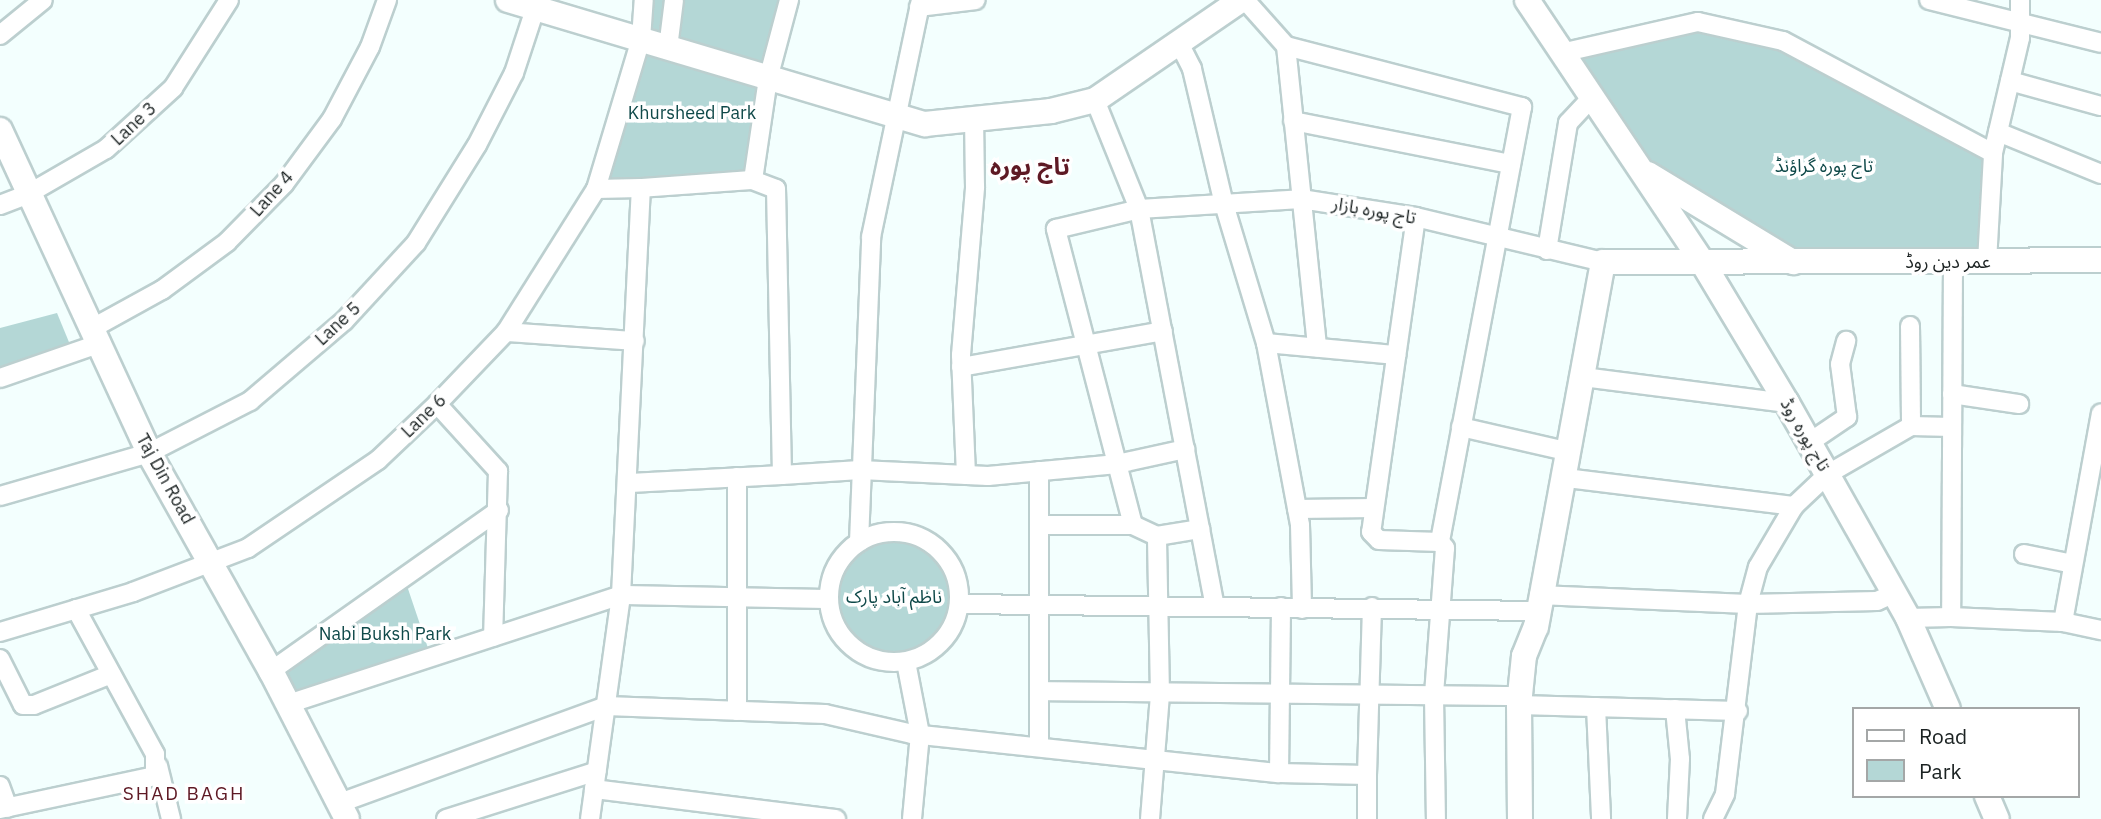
<!DOCTYPE html>
<meta charset="utf-8">
<style>
body{margin:0}
#map{position:relative;width:2101px;height:819px;overflow:hidden;background:#f3fffe;font-family:"IBM Plex Sans","Noto Sans Arabic",sans-serif}
div>[style]{position:absolute}
.green>*{inset:0;background:#b4d7d6}
.round{border-radius:50%}
.roads{filter:drop-shadow(2px 0 #bccfcf) drop-shadow(-2px 0 #bccfcf) drop-shadow(0 2px #bccfcf) drop-shadow(0 -2px #bccfcf)}
.street>*{height:18px;margin:-9px;padding:0 9px;transform-origin:9px;border-radius:9px;background:#fff}
.street>.ring{margin:-9px;padding:0;box-sizing:content-box;background:none;border:18px solid #fff;border-radius:50%}
.secondary>*{height:24px;margin:-12px;padding:0 12px;transform-origin:12px;border-radius:12px;background:#fff}
span{translate:-50% -50%;white-space:nowrap;text-align:center;line-height:1.15;-webkit-text-stroke:7px #fff;paint-order:stroke}
.park-label{font-size:18px;color:#0f4949}
.street-label{font-size:18px;color:#1b2222}
.neighbourhood-label{font-size:19px;color:#5e1924;letter-spacing:2px}
.district-label{font-size:24px;color:#5e1924;font-weight:700}
.legend{position:absolute;left:1852px;top:707px;width:228px;height:91px;box-sizing:border-box;background:#fff;border:2px solid #a4a7a7;margin:0;padding:9px 12px;list-style:none;font-size:21px;color:#1b2222}
.legend li{display:flex;align-items:center;gap:14px;height:35px}
.legend b{width:35px;border:2px solid #a4a7a7}
</style>
<div id="map">
<div class="green">
<div style="clip-path:polygon(644px 0,789px 0,753px 180px,596px 189px)"></div>
<div style="clip-path:polygon(1698px 22px,1783px 41px,1993px 153px,1987px 262px,1796px 259px,1627px 145px,1561px 53px)"></div>
<div style="clip-path:polygon(57px 313px,71px 347px,0 372px,0 328px)"></div>
<div class="round" style="left:829px;top:532px;width:130px;height:130px"></div>
<div style="clip-path:polygon(404px 577px,431px 657px,288px 704px,271px 671px)"></div>
</div>
<div class="roads">
<div class="street">
<div style="left:1245px;top:0;width:62px;rotate:48.3deg"></div>
<div style="left:1286px;top:46px;width:244px;rotate:14.5deg"></div>
<div style="left:1522px;top:107px;width:443px;rotate:100.7deg"></div>
<div style="left:1929px;top:0;width:177px;rotate:14deg"></div>
<div style="left:919px;top:7px;width:57px;rotate:-7deg"></div>
<div style="left:0;top:35px;width:55px;rotate:-39.1deg"></div>
<div style="left:1179px;top:43px;width:29px;rotate:63deg"></div>
<div style="left:1192px;top:69px;width:139px;rotate:76.7deg"></div>
<div style="left:1224px;top:204px;width:145px;rotate:73.2deg"></div>
<div style="left:1266px;top:343px;width:185px;rotate:79.4deg"></div>
<div style="left:1300px;top:525px;width:84px;rotate:88.6deg"></div>
<div style="left:1286px;top:46px;width:303px;rotate:84.1deg"></div>
<div style="left:668px;top:48px;width:48px;rotate:-82.9deg"></div>
<div style="left:1561px;top:53px;width:140px;rotate:-12.8deg"></div>
<div style="left:1698px;top:22px;width:87px;rotate:12.6deg"></div>
<div style="left:1783px;top:41px;width:238px;rotate:28.1deg"></div>
<div style="left:2010px;top:81px;width:94px;rotate:15.4deg"></div>
<div style="left:1095px;top:100px;width:118px;rotate:68deg"></div>
<div style="left:1139px;top:209px;width:404px;rotate:79.2deg"></div>
<div style="left:1293px;top:121px;width:222px;rotate:11.2deg"></div>
<div style="left:1998px;top:132px;width:111px;rotate:22.2deg"></div>
<div style="left:641px;top:188px;width:112px;rotate:-4.1deg"></div>
<div style="left:0;top:205px;width:30px;rotate:-21deg"></div>
<div style="left:28px;top:194px;width:90px;rotate:-30deg"></div>
<div style="left:106px;top:149px;width:91px;rotate:-42.3deg"></div>
<div style="left:173px;top:88px;width:104px;rotate:-57.5deg"></div>
<div style="left:1416px;top:217px;width:318px;rotate:98.1deg"></div>
<div style="left:1371px;top:532px;width:11px;rotate:45deg"></div>
<div style="left:1379px;top:540px;width:61px;rotate:1.9deg"></div>
<div style="left:1440px;top:542px;width:8px;rotate:50deg"></div>
<div style="left:1445px;top:548px;width:148px;rotate:94.3deg"></div>
<div style="left:1434px;top:696px;width:123px;rotate:89.1deg"></div>
<div style="left:1547px;top:250px;width:129px;rotate:-80.6deg"></div>
<div style="left:1568px;top:123px;width:35px;rotate:-47deg"></div>
<div style="left:1987px;top:262px;width:109px;rotate:-86.8deg"></div>
<div style="left:1993px;top:153px;width:118px;rotate:-76.8deg"></div>
<div style="left:2020px;top:38px;width:38px;rotate:-90deg"></div>
<div style="left:1953px;top:263px;width:354px;rotate:90.3deg"></div>
<div style="left:1951px;top:617px;width:112px;rotate:2.6deg"></div>
<div style="left:2063px;top:622px;width:39px;rotate:12deg"></div>
<div style="left:1910px;top:326px;width:100px;rotate:89.4deg"></div>
<div style="left:91px;top:329px;width:81px;rotate:-28.8deg"></div>
<div style="left:162px;top:290px;width:81px;rotate:-36.4deg"></div>
<div style="left:227px;top:242px;width:81px;rotate:-45.5deg"></div>
<div style="left:284px;top:184px;width:81px;rotate:-53.6deg"></div>
<div style="left:332px;top:119px;width:81px;rotate:-62.2deg"></div>
<div style="left:370px;top:47px;width:50px;rotate:-70.1deg"></div>
<div style="left:506px;top:332px;width:129px;rotate:4deg"></div>
<div style="left:1266px;top:343px;width:131px;rotate:5.3deg"></div>
<div style="left:961px;top:367px;width:205px;rotate:-10.1deg"></div>
<div style="left:1583px;top:377px;width:206px;rotate:7.3deg"></div>
<div style="left:0;top:378px;width:104px;rotate:-19.1deg"></div>
<div style="left:1952px;top:394px;width:68px;rotate:8.5deg"></div>
<div style="left:437px;top:404px;width:91px;rotate:47.7deg"></div>
<div style="left:498px;top:471px;width:166px;rotate:91.7deg"></div>
<div style="left:1461px;top:427px;width:112px;rotate:12.9deg"></div>
<div style="left:1810px;top:442px;width:45px;rotate:-34deg"></div>
<div style="left:1847px;top:417px;width:53px;rotate:-97.5deg"></div>
<div style="left:1840px;top:364px;width:24px;rotate:-75deg"></div>
<div style="left:1039px;top:471px;width:275px;rotate:90deg"></div>
<div style="left:782px;top:475px;width:78px;rotate:-3.7deg"></div>
<div style="left:860px;top:470px;width:128px;rotate:2.7deg"></div>
<div style="left:988px;top:476px;width:130px;rotate:-5.3deg"></div>
<div style="left:1117px;top:464px;width:70px;rotate:-12.4deg"></div>
<div style="left:966px;top:475px;width:120px;rotate:-92.4deg"></div>
<div style="left:961px;top:355px;width:169px;rotate:-85.2deg"></div>
<div style="left:975px;top:187px;width:68px;rotate:-90.8deg"></div>
<div style="left:1566px;top:478px;width:230px;rotate:7deg"></div>
<div style="left:630px;top:483px;width:152px;rotate:-3deg"></div>
<div style="left:782px;top:475px;width:286px;rotate:-91.2deg"></div>
<div style="left:776px;top:189px;width:25px;rotate:-159deg"></div>
<div style="left:753px;top:180px;width:102px;rotate:-81.6deg"></div>
<div style="left:768px;top:79px;width:82px;rotate:-75.1deg"></div>
<div style="left:0;top:496px;width:155px;rotate:-16.1deg"></div>
<div style="left:149px;top:453px;width:114px;rotate:-27.2deg"></div>
<div style="left:250px;top:401px;width:123px;rotate:-40.4deg"></div>
<div style="left:344px;top:321px;width:106px;rotate:-47.3deg"></div>
<div style="left:416px;top:243px;width:115px;rotate:-58.1deg"></div>
<div style="left:477px;top:145px;width:81px;rotate:-62.8deg"></div>
<div style="left:514px;top:73px;width:77px;rotate:-71.8deg"></div>
<div style="left:1297px;top:509px;width:77px;rotate:-0.7deg"></div>
<div style="left:1039px;top:525px;width:94px"></div>
<div style="left:1133px;top:525px;width:26px;rotate:25deg"></div>
<div style="left:1157px;top:536px;width:44px;rotate:-9.2deg"></div>
<div style="left:1133px;top:525px;width:306px;rotate:-104.6deg"></div>
<div style="left:1056px;top:229px;width:85px;rotate:-13.5deg"></div>
<div style="left:1139px;top:209px;width:162px;rotate:-3.5deg"></div>
<div style="left:1301px;top:199px;width:116px;rotate:8.9deg"></div>
<div style="left:1416px;top:217px;width:192px;rotate:13.5deg"></div>
<div class="ring" style="left:829px;top:532px;width:112px;height:112px"></div>
<div style="left:859px;top:542px;width:305px;rotate:-87.7deg"></div>
<div style="left:871px;top:237px;width:242px;rotate:-78.1deg"></div>
<div style="left:2024px;top:554px;width:50px;rotate:11.5deg"></div>
<div style="left:1539px;top:595px;width:209px;rotate:2.5deg"></div>
<div style="left:1748px;top:604px;width:129px;rotate:-1.3deg"></div>
<div style="left:1877px;top:601px;width:20px;rotate:-24deg"></div>
<div style="left:959px;top:604px;width:578px;rotate:0.69deg"></div>
<div style="left:1908px;top:618px;width:43px;rotate:-1.3deg"></div>
<div style="left:2063px;top:622px;width:212px;rotate:-79.7deg"></div>
<div style="left:0;top:632px;width:139px;rotate:-16.7deg"></div>
<div style="left:133px;top:592px;width:123px;rotate:-20.9deg"></div>
<div style="left:248px;top:548px;width:157px;rotate:-34.1deg"></div>
<div style="left:378px;top:460px;width:81px;rotate:-43.5deg"></div>
<div style="left:437px;top:404px;width:100px;rotate:-46.2deg"></div>
<div style="left:506px;top:332px;width:169px;rotate:-57.8deg"></div>
<div style="left:596px;top:189px;width:157px;rotate:-73.3deg"></div>
<div style="left:641px;top:39px;width:39px;rotate:-86deg"></div>
<div style="left:0;top:659px;width:51px;rotate:63.4deg"></div>
<div style="left:23px;top:705px;width:11px"></div>
<div style="left:34px;top:705px;width:83px;rotate:-21.9deg"></div>
<div style="left:906px;top:662px;width:73px;rotate:79deg"></div>
<div style="left:920px;top:734px;width:85px;rotate:95.4deg"></div>
<div style="left:271px;top:671px;width:279px;rotate:-35.2deg"></div>
<div style="left:1039px;top:691px;width:481px;rotate:0.6deg"></div>
<div style="left:288px;top:704px;width:350px;rotate:-18.1deg"></div>
<div style="left:621px;top:595px;width:208px;rotate:1.1deg"></div>
<div style="left:1519px;top:705px;width:219px;rotate:1.6deg"></div>
<div style="left:1596px;top:707px;width:112px;rotate:87.4deg"></div>
<div style="left:1675px;top:709px;width:50px;rotate:84.3deg"></div>
<div style="left:1680px;top:759px;width:60px;rotate:92.9deg"></div>
<div style="left:737px;top:711px;width:234px;rotate:-90deg"></div>
<div style="left:158px;top:766px;width:55px;rotate:76.2deg"></div>
<div style="left:1279px;top:773px;width:166px;rotate:-89.3deg"></div>
<div style="left:1367px;top:775px;width:44px;rotate:90deg"></div>
<div style="left:0;top:786px;width:23px;rotate:70deg"></div>
<div style="left:594px;top:789px;width:244px;rotate:7.1deg"></div>
<div style="left:337px;top:804px;width:286px;rotate:-20deg"></div>
<div style="left:606px;top:706px;width:219px;rotate:2.1deg"></div>
<div style="left:825px;top:714px;width:89px;rotate:12.9deg"></div>
<div style="left:912px;top:734px;width:369px;rotate:6.1deg"></div>
<div style="left:1279px;top:773px;width:88px;rotate:1.3deg"></div>
<div style="left:1367px;top:775px;width:168px;rotate:-88.3deg"></div>
<div style="left:0;top:809px;width:158px;rotate:-12deg"></div>
<div style="left:155px;top:776px;width:22px;rotate:-90deg"></div>
<div style="left:155px;top:754px;width:165px;rotate:-118.6deg"></div>
<div style="left:446px;top:819px;width:158px;rotate:-17.6deg"></div>
<div style="left:590px;top:819px;width:226px;rotate:-82.1deg"></div>
<div style="left:621px;top:595px;width:407px;rotate:-87.2deg"></div>
<div style="left:641px;top:188px;width:45px;rotate:178.7deg"></div>
<div style="left:1150px;top:819px;width:124px;rotate:-85.4deg"></div>
<div style="left:1160px;top:695px;width:159px;rotate:-91.1deg"></div>
<div style="left:1713px;top:819px;width:28px;rotate:-64deg"></div>
<div style="left:1725px;top:794px;width:191px;rotate:-83.1deg"></div>
<div style="left:1748px;top:604px;width:38px;rotate:-75deg"></div>
<div style="left:1758px;top:567px;width:71px;rotate:-59.5deg"></div>
<div style="left:1794px;top:506px;width:47px;rotate:-43.3deg"></div>
<div style="left:1828px;top:474px;width:96px;rotate:-30deg"></div>
<div style="left:1911px;top:426px;width:41px;rotate:1.4deg"></div>
</div>
<div class="secondary">
<div style="left:508px;top:0;width:435px;rotate:16.6deg"></div>
<div style="left:925px;top:124px;width:127px;rotate:-5.9deg"></div>
<div style="left:1051px;top:111px;width:45px;rotate:-14deg"></div>
<div style="left:1095px;top:100px;width:177px;rotate:-34.4deg"></div>
<div style="left:1527px;top:0;width:313px;rotate:56.2deg"></div>
<div style="left:1701px;top:260px;width:167px;rotate:59deg"></div>
<div style="left:1787px;top:403px;width:247px;rotate:60.6deg"></div>
<div style="left:1908px;top:618px;width:99px;rotate:66.3deg"></div>
<div style="left:0;top:130px;width:356px;rotate:65.2deg"></div>
<div style="left:149px;top:453px;width:250px;rotate:60.8deg"></div>
<div style="left:271px;top:671px;width:166px;rotate:62.8deg"></div>
<div style="left:1648px;top:174px;width:170px;rotate:31.3deg"></div>
<div style="left:1987px;top:796px;width:25px;rotate:67deg"></div>
<div style="left:1520px;top:819px;width:114px;rotate:-90.5deg"></div>
<div style="left:1519px;top:705px;width:49px;rotate:-84.2deg"></div>
<div style="left:1524px;top:656px;width:31px;rotate:-68deg"></div>
<div style="left:1536px;top:627px;width:371px;rotate:-79.6deg"></div>
<div style="left:1603px;top:262px;width:498px;rotate:-0.2deg"></div>
</div>
</div>
<div class="park-label">
<span style="left:692px;top:113px">Khursheed Park</span>
<span style="left:1824px;top:166px">تاج پورہ گراؤنڈ</span>
<span style="left:894px;top:597px">ناظم آباد پارک</span>
<span style="left:385px;top:634px">Nabi Buksh Park</span>
</div>
<div class="street-label">
<span style="left:134px;top:124px;rotate:-43deg">Lane 3</span>
<span style="left:272px;top:194px;rotate:-48deg">Lane 4</span>
<span style="left:1374px;top:211px;rotate:10deg">تاج پورہ بازار</span>
<span style="left:1948px;top:262px">عمر دین روڈ</span>
<span style="left:338px;top:324px;rotate:-43deg">Lane 5</span>
<span style="left:424px;top:416px;rotate:-44deg">Lane 6</span>
<span style="left:1805px;top:435px;rotate:60deg">تاج پورہ روڈ</span>
<span style="left:165px;top:479px;rotate:61deg">Taj Din Road</span>
</div>
<div class="neighbourhood-label">
<span style="left:184px;top:794px">SHAD BAGH</span>
</div>
<div class="district-label">
<span style="left:1030px;top:167px">تاج پورہ</span>
</div>
<ul class="legend">
<li><b style="height:9px;background:#fff"></b>Road</li>
<li><b style="height:19px;background:#b4d7d6"></b>Park</li>
</ul>
</div>
